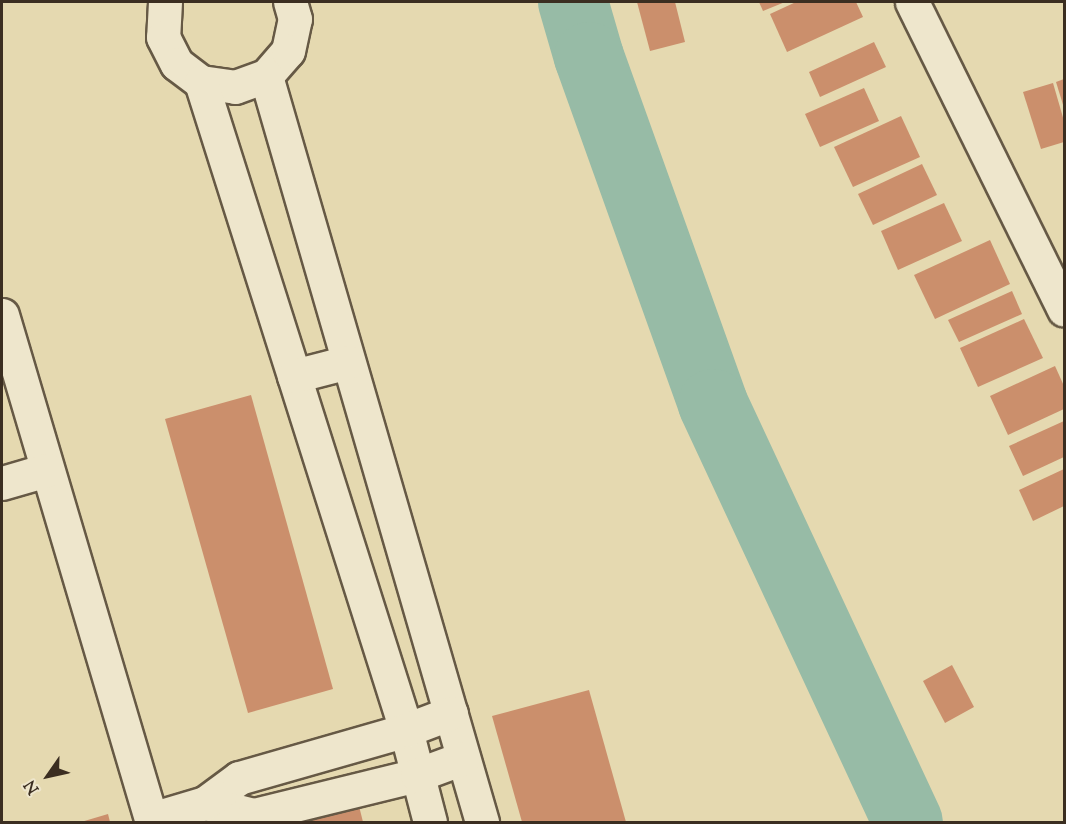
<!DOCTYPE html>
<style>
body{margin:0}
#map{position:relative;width:1066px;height:824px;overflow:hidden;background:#e5d9b0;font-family:"Sorts Mill Goudy",serif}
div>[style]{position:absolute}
.river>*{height:70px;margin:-35px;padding:0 35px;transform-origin:35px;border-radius:35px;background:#97bba6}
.building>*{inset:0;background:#cb8f6c}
.roads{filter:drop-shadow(2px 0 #665945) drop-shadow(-2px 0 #665945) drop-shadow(0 2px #665945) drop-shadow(0 -2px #665945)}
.minor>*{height:33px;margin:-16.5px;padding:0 16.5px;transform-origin:16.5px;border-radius:16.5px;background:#eee6cc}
span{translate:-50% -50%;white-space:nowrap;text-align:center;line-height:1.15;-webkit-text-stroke:4.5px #eee6cc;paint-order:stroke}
.frame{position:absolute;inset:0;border:3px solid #3b2e21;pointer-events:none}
.north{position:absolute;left:18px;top:746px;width:60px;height:60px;-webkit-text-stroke:4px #eee6cc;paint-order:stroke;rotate:236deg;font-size:16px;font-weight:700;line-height:24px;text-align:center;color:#3b2e21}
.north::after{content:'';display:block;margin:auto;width:21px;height:27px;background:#3b2e21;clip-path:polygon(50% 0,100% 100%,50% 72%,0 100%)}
</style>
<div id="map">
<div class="river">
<div style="left:573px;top:2px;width:57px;rotate:73.8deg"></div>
<div style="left:589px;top:57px;width:368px;rotate:70.3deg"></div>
<div style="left:713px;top:404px;width:461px;rotate:65deg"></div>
</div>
<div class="building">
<div style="clip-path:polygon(637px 2px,675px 2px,685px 42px,650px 51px)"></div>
<div style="clip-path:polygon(759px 2px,785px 2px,763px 11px)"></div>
<div style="clip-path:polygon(796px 2px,856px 2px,863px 17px,787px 52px,770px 14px)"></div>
<div style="clip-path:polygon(874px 42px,886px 67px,820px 97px,809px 72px)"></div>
<div style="clip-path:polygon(1064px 79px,1064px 108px,1056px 82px)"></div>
<div style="clip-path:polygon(1053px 83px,1064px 121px,1064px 142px,1041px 149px,1023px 92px)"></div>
<div style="clip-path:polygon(864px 88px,879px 121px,820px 147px,805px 114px)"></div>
<div style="clip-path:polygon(901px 116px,920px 157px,853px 187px,834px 147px)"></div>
<div style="clip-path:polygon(922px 164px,937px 195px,873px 225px,858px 194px)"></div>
<div style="clip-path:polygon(944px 203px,962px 241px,898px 270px,881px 231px)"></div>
<div style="clip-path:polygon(990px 240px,1010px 284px,935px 319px,914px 275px)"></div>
<div style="clip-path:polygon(1012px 291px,1022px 314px,959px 342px,948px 320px)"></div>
<div style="clip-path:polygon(1024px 319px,1043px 358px,978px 387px,960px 348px)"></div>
<div style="clip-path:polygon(1055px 366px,1064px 386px,1064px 409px,1008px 435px,990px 396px)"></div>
<div style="clip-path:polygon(251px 395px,333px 689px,248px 713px,165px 419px)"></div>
<div style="clip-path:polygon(1064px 421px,1064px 457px,1023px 476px,1009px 446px)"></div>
<div style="clip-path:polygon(1064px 469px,1064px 506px,1033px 521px,1019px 490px)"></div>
<div style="clip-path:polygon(952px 665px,974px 707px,945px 723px,923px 681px)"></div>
<div style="clip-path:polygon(589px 690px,626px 822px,522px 822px,492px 716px)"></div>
<div style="clip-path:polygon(359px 806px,363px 822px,301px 822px)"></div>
<div style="clip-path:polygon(108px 814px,110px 822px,81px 822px)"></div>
</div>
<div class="roads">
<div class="minor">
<div style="left:165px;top:2px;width:35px;rotate:93deg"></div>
<div style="left:163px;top:37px;width:30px;rotate:63deg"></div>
<div style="left:177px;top:64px;width:30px;rotate:37deg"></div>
<div style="left:201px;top:82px;width:34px;rotate:8deg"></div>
<div style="left:235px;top:87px;width:33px;rotate:-20deg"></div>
<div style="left:266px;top:76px;width:33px;rotate:-49deg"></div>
<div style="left:288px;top:51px;width:33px;rotate:-78deg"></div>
<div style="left:295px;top:19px;width:18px;rotate:-106deg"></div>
<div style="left:912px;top:2px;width:343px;rotate:63.7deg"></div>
<div style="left:266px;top:76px;width:777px;rotate:73.85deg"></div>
<div style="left:201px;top:82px;width:680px;rotate:72.44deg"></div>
<div style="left:406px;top:730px;width:95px;rotate:75.4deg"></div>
<div style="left:2px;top:315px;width:526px;rotate:73.53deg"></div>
<div style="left:294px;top:376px;width:56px;rotate:-14.5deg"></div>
<div style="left:2px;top:483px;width:47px;rotate:-16.1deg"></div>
<div style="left:205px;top:803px;width:50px;rotate:13.8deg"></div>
<div style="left:254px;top:815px;width:168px;rotate:-13.8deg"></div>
<div style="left:417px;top:775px;width:49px;rotate:-20.3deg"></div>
<div style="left:152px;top:822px;width:3px;rotate:-108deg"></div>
<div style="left:151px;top:819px;width:56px;rotate:-16.5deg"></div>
<div style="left:205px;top:803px;width:42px;rotate:-36.3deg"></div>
<div style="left:239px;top:778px;width:174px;rotate:-16deg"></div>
<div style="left:406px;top:730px;width:48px;rotate:-20.7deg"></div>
</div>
</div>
<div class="frame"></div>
<div class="north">N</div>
</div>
